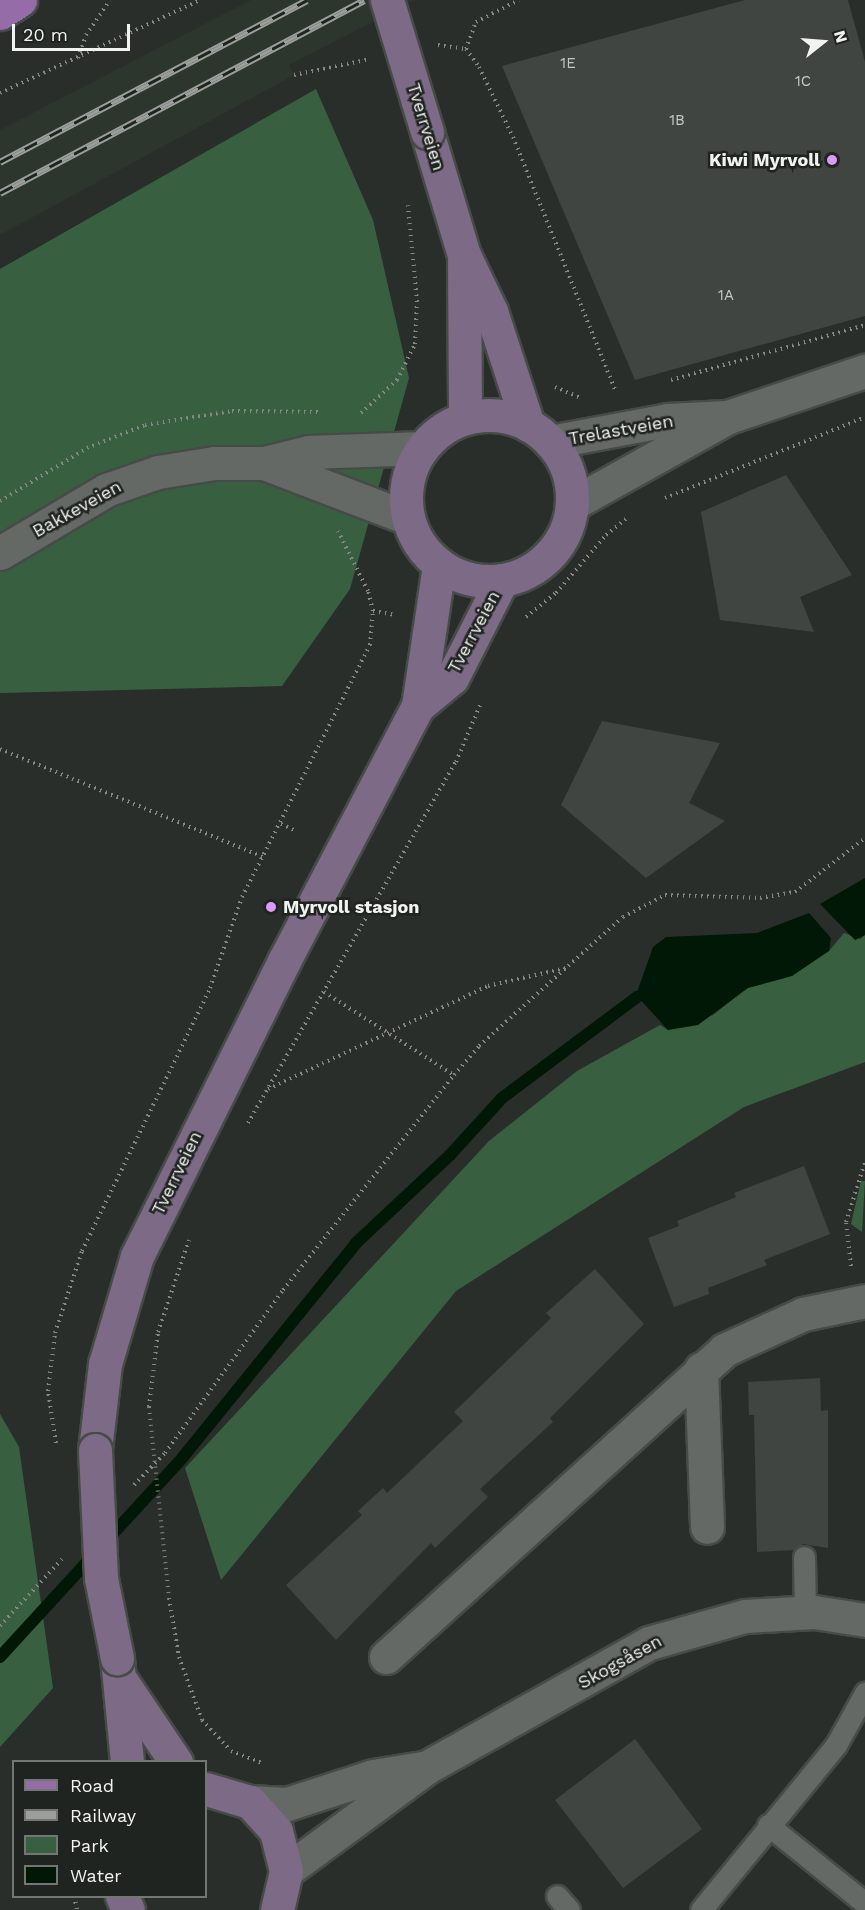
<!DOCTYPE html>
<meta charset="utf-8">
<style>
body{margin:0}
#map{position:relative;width:865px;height:1910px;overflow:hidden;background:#2a2e2a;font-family:"Work Sans",sans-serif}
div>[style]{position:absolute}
.built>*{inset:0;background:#2c362d}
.green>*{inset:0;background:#386040}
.water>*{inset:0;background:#011806}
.stream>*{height:12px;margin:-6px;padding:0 6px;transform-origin:6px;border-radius:6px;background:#011806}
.building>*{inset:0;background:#404541}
.path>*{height:4px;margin-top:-2px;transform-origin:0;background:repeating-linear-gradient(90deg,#858885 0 1.5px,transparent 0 6px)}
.roads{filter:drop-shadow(2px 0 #474b48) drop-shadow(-2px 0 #474b48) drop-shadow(0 2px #474b48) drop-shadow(0 -2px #474b48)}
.service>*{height:21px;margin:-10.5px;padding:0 10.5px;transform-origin:10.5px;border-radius:10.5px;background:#646965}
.minor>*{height:33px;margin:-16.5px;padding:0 16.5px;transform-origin:16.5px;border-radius:16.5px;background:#646965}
.secondary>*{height:33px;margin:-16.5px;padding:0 16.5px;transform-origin:16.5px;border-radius:16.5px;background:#7c6a86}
.secondary>.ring{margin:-16.5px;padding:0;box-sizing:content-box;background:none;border:33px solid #7c6a86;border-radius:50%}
.primary>*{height:33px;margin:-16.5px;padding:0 16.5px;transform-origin:16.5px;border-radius:16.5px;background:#956ca8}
.rail>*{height:7px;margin-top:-3.5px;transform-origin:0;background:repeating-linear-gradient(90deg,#202421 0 14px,#9b9e9b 0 28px);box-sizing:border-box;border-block:2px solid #9b9e9b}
.path-bridge>*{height:4px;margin-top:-2px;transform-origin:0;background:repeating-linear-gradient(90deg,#858885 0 1.5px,transparent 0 6px)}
.bridges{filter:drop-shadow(2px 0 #474b48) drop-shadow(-2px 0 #474b48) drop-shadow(0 2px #474b48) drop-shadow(0 -2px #474b48)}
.secondary-bridge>*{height:33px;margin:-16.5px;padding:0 16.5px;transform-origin:16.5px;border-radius:16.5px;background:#7c6a86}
.dots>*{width:16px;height:16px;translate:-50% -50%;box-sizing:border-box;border:3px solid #202421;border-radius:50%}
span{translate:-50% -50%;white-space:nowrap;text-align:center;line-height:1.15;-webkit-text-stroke:5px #202421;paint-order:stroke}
.number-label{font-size:15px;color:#c4c8c4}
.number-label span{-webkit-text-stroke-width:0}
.street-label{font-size:18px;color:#f0f3f0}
.poi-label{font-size:18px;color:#f0f3f0;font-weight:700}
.right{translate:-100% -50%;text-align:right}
.left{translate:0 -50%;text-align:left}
.legend{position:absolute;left:12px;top:1760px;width:195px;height:138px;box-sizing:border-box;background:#202421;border:2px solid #737774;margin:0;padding:8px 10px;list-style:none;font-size:18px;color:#f0f3f0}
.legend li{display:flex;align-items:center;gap:12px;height:30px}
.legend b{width:30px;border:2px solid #737774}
.north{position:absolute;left:793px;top:12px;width:60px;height:60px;-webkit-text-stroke:4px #202421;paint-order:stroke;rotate:73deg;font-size:16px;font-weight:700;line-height:24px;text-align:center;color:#f0f3f0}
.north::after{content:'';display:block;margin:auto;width:21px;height:27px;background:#f0f3f0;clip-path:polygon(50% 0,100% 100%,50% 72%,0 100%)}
.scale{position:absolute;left:12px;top:24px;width:118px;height:27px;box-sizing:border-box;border:3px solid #f0f3f0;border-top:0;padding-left:8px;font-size:18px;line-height:21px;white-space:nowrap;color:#f0f3f0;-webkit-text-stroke:4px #202421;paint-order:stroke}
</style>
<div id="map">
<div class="built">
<div style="clip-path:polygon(251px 0,415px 0,289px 65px,294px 75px,0 235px,0 130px)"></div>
</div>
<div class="green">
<div style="clip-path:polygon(316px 89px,373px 220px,409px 378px,350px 589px,282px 686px,0 693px,0 269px)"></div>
<div style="clip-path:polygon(844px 933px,860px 939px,865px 935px,865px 1062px,744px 1107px,456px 1291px,221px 1580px,185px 1468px,489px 1141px,577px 1071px,660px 1025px,668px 1030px,713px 1015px,748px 987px,829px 951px)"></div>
<div style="clip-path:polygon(861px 1181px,865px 1181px,862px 1232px,851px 1224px)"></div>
<div style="clip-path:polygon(0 1414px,19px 1447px,53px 1688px,0 1747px)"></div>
</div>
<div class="water">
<div style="clip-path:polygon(865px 878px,865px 935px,855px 940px,820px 904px)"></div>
<div style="clip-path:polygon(809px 913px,831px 938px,829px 951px,792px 976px,748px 988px,698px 1025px,668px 1030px,636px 995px,653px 947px,666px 937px,757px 933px)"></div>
</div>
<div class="stream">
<div style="left:0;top:1657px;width:271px;rotate:-47.5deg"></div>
<div style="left:183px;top:1457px;width:275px;rotate:-51deg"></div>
<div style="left:356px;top:1243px;width:129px;rotate:-43.1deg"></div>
<div style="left:450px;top:1155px;width:77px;rotate:-47.6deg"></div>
<div style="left:502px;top:1098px;width:169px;rotate:-36.8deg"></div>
</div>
<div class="building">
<div style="clip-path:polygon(745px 0,848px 0,865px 62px,865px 316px,635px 380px,502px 66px)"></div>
<div style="clip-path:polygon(786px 475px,852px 575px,800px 597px,814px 632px,720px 620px,701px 512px)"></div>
<div style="clip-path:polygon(602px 721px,720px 743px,689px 803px,725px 821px,646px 878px,561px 805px)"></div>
<div style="clip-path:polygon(804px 1166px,830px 1234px,764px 1260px,767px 1265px,708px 1288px,709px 1294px,674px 1307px,648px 1238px,679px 1226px,677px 1221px,736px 1197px,734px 1193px)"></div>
<div style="clip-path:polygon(595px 1269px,644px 1324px,550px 1418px,553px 1422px,480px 1489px,488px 1497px,435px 1548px,431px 1543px,336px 1640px,286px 1585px,362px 1515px,358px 1511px,383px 1488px,387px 1493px,463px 1421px,454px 1412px,551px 1318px,546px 1313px)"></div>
<div style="clip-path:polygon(820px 1378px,821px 1411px,828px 1410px,828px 1548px,803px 1544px,794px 1550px,757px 1552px,754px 1415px,749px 1415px,748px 1382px)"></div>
<div style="clip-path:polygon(635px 1739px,702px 1829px,623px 1888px,555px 1800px)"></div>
</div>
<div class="path">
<div style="left:438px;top:45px;width:28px;rotate:8deg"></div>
<div style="left:466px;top:49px;width:22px;rotate:54deg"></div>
<div style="left:479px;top:67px;width:78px;rotate:64.1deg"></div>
<div style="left:513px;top:137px;width:275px;rotate:68deg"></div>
<div style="left:466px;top:49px;width:29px;rotate:-70deg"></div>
<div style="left:476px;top:22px;width:48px;rotate:-27.1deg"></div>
<div style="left:78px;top:58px;width:24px;rotate:-71deg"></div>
<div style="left:86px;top:35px;width:42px;rotate:-55.6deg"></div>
<div style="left:294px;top:75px;width:74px;rotate:-11.8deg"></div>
<div style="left:0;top:93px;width:221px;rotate:-24.9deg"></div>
<div style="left:671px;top:380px;width:202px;rotate:-15.8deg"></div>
<div style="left:555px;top:387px;width:26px;rotate:23deg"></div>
<div style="left:361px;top:413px;width:49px;rotate:-42.5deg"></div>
<div style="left:397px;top:380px;width:40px;rotate:-63.4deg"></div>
<div style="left:415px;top:344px;width:42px;rotate:-87.3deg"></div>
<div style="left:417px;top:302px;width:97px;rotate:-95.3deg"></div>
<div style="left:665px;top:498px;width:216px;rotate:-22deg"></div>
<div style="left:0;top:501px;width:102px;rotate:-31.3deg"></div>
<div style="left:87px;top:448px;width:62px;rotate:-21.6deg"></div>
<div style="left:145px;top:425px;width:88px;rotate:-9.1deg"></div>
<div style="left:232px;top:411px;width:88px;rotate:0.7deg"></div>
<div style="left:373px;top:611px;width:23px;rotate:10deg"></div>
<div style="left:526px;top:617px;width:38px;rotate:-39deg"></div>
<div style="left:556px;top:593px;width:77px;rotate:-49.2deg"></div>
<div style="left:606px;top:535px;width:27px;rotate:-39deg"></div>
<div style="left:0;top:749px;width:284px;rotate:22.3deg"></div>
<div style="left:281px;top:824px;width:14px;rotate:25deg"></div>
<div style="left:324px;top:992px;width:154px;rotate:32.6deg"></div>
<div style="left:268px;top:1089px;width:243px;rotate:-25.1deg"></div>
<div style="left:488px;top:986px;width:80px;rotate:-13deg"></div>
<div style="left:248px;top:1123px;width:417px;rotate:-60.1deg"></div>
<div style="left:456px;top:762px;width:64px;rotate:-67deg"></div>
<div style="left:851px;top:1266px;width:44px;rotate:-96.5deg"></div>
<div style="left:846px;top:1222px;width:63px;rotate:-72.4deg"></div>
<div style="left:149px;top:1407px;width:76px;rotate:-83.2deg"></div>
<div style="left:158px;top:1332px;width:97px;rotate:-71.4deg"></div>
<div style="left:56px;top:1443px;width:53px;rotate:-98.7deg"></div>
<div style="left:48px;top:1391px;width:58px;rotate:-83.1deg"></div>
<div style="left:55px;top:1333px;width:86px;rotate:-71.8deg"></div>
<div style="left:82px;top:1251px;width:292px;rotate:-64deg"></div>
<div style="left:210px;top:988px;width:96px;rotate:-70.6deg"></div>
<div style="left:242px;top:897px;width:283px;rotate:-63.1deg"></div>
<div style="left:370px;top:645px;width:34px;rotate:-85deg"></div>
<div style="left:373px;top:611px;width:21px;rotate:-104deg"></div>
<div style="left:368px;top:591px;width:67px;rotate:-116.6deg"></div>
<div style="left:134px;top:1485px;width:45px;rotate:-45.9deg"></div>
<div style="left:165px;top:1453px;width:201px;rotate:-54.1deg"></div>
<div style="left:283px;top:1290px;width:275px;rotate:-51.5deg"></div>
<div style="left:454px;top:1075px;width:38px;rotate:-49deg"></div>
<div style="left:479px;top:1046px;width:193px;rotate:-41.9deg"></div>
<div style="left:623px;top:917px;width:47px;rotate:-27.6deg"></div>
<div style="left:665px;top:895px;width:95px;rotate:1.8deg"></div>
<div style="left:760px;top:898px;width:36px;rotate:-10deg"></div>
<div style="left:795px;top:892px;width:88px;rotate:-37.6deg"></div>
<div style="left:169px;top:1598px;width:60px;rotate:80.4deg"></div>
<div style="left:179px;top:1657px;width:67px;rotate:69.9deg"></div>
<div style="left:202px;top:1720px;width:42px;rotate:46.9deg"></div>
<div style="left:231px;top:1751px;width:33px;rotate:21deg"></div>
<div style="left:0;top:1626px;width:91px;rotate:-47.2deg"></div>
<div style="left:74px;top:1896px;width:14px;rotate:78deg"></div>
</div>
<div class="roads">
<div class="service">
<div style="left:804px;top:1557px;width:56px;rotate:89deg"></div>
<div style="left:768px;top:1825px;width:124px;rotate:38.8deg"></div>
<div style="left:557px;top:1896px;width:18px;rotate:49deg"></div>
<div style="left:701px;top:1910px;width:213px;rotate:-50.7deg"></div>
<div style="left:836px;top:1745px;width:60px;rotate:-60.9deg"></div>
</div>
<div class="minor">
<div style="left:550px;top:442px;width:119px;rotate:-10.6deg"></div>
<div style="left:667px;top:420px;width:59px;rotate:-2.9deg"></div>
<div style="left:264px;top:463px;width:154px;rotate:20.9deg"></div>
<div style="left:572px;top:504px;width:179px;rotate:-29.1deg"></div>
<div style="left:728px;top:417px;width:145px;rotate:-18.6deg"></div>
<div style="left:0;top:553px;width:123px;rotate:-30.7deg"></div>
<div style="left:106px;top:490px;width:55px;rotate:-19.1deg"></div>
<div style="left:158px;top:472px;width:57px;rotate:-9.1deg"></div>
<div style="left:214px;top:463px;width:50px"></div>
<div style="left:264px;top:463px;width:46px;rotate:-13.7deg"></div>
<div style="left:309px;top:452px;width:113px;rotate:-2deg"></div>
<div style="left:701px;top:1369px;width:158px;rotate:87.8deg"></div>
<div style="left:386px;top:1657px;width:457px;rotate:-42.2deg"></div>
<div style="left:724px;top:1350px;width:87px;rotate:-24.5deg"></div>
<div style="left:803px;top:1314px;width:63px;rotate:-11.8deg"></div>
<div style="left:250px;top:1802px;width:37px;rotate:3deg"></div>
<div style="left:287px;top:1804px;width:90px;rotate:-18deg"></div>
<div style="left:373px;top:1776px;width:50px;rotate:-9.3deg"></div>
<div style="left:286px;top:1871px;width:175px;rotate:-36.4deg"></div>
<div style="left:427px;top:1767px;width:254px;rotate:-29.2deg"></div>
<div style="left:649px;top:1643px;width:100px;rotate:-15.7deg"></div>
<div style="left:745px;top:1616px;width:69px;rotate:-3.3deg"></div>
<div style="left:814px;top:1612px;width:52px;rotate:8.9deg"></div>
</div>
<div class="secondary">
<div style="left:427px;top:132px;width:128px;rotate:73.3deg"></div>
<div style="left:464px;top:255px;width:62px;rotate:64.3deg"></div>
<div style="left:491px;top:311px;width:120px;rotate:72deg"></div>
<div style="left:464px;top:262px;width:156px;rotate:89.6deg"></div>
<div class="ring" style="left:406px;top:415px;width:133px;height:133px"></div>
<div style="left:418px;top:706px;width:143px;rotate:-81.5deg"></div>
<div style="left:95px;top:1450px;width:87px;rotate:-83.4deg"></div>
<div style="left:105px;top:1364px;width:113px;rotate:-73.5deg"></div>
<div style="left:137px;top:1256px;width:330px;rotate:-63.5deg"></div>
<div style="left:284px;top:961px;width:288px;rotate:-62.3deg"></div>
<div style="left:418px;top:706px;width:44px;rotate:-39.5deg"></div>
<div style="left:452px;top:678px;width:110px;rotate:-63deg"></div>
<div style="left:117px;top:1658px;width:104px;rotate:84.5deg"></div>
<div style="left:122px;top:1682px;width:97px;rotate:56deg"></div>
<div style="left:206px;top:1789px;width:46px;rotate:16.5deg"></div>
<div style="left:250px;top:1802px;width:39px;rotate:48deg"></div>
<div style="left:276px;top:1831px;width:41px;rotate:76deg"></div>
<div style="left:286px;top:1871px;width:40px;rotate:103deg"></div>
<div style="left:122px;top:1896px;width:15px;rotate:67deg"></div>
</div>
<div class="primary">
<div style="left:0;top:13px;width:24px;rotate:-33deg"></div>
</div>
</div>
<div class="rail">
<div style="left:0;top:162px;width:347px;rotate:-27.8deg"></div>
<div style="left:0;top:193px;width:412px;rotate:-27.9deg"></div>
</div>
<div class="path-bridge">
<div style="left:149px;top:1407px;width:192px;rotate:84deg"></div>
</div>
<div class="bridges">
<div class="secondary-bridge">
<div style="left:387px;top:0;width:138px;rotate:73.1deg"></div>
<div style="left:95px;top:1450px;width:128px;rotate:87.3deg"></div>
<div style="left:101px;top:1578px;width:82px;rotate:78.7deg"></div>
</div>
</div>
<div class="dots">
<div style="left:832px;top:160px;background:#da9af7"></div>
<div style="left:271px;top:907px;background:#da9af7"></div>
</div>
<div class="number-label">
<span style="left:568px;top:64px">1E</span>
<span style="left:803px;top:82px">1C</span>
<span style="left:677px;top:121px">1B</span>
<span style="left:726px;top:296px">1A</span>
</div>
<div class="street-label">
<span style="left:426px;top:127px;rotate:73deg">Tverrveien</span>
<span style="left:621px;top:430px;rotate:-10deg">Trelastveien</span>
<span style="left:77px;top:509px;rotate:-29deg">Bakkeveien</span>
<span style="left:474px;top:632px;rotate:-62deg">Tverrveien</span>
<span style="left:177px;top:1173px;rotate:-64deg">Tverrveien</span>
<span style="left:620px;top:1662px;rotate:-29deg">Skogsåsen</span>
</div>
<div class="poi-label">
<span class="right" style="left:820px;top:160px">Kiwi Myrvoll</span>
<span class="left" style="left:283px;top:907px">Myrvoll stasjon</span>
</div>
<ul class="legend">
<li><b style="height:8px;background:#956ca8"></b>Road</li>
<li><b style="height:8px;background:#9b9e9b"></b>Railway</li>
<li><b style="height:16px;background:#386040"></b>Park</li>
<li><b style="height:16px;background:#011806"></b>Water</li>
</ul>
<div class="north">N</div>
<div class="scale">20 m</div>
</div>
